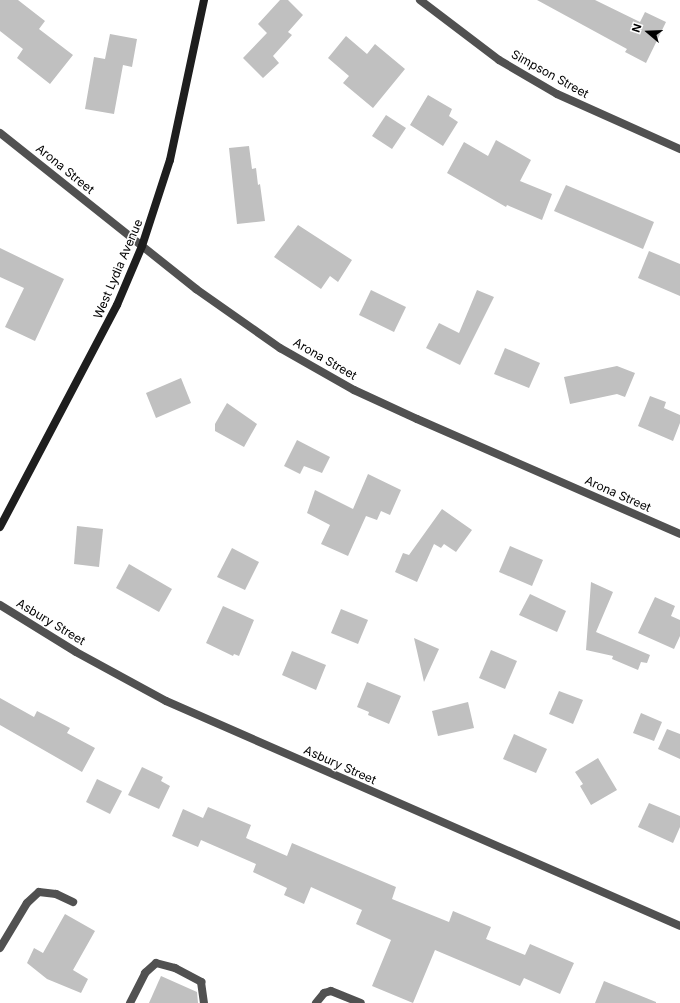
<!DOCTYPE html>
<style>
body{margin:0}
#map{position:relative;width:680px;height:1003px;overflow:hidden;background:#fff;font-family:Inter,sans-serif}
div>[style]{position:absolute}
.building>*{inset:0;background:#c0c0c0}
.lane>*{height:8px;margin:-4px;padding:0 4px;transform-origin:4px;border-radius:4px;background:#515151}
.street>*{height:8px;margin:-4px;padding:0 4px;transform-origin:4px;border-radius:4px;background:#515151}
.secondary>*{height:8px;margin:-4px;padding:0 4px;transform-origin:4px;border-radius:4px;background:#1e1e1e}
span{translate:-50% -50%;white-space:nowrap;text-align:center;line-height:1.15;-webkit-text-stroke:3px #fff;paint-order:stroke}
.street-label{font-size:12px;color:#000}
.north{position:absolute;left:628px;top:12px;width:40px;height:40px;-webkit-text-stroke:3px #fff;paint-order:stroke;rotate:289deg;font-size:11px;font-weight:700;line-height:16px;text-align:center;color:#000}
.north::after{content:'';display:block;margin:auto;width:14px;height:18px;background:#000;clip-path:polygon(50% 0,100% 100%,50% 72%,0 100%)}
</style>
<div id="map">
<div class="building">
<div style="clip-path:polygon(0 0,18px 0,45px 21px,39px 29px,73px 55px,50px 84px,17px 58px,23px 49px,0 31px)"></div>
<div style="clip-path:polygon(280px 0,288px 0,303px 15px,288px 32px,292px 35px,273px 56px,279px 63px,263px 78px,243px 58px,267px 33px,258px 24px)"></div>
<div style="clip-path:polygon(537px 0,595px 0,640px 22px,645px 12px,666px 22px,646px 63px,625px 52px,627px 49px)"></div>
<div style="clip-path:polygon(110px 34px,137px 39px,132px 67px,123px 65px,114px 114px,85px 109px,94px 57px,105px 59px)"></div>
<div style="clip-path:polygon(346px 36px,367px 54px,375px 44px,405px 69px,373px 108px,343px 83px,349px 76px,328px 58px)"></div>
<div style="clip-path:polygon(428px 95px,452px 109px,449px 116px,458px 122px,443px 146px,410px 125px)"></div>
<div style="clip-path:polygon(386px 115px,406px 128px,392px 149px,372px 136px)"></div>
<div style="clip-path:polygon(496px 140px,531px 160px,520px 181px,552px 194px,542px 220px,507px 205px,506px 207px,447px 173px,464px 142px,488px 156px)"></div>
<div style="clip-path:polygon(249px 146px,252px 169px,256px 168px,258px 185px,260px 184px,265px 221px,237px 224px,229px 148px)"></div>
<div style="clip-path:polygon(566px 185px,654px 222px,643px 249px,554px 211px)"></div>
<div style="clip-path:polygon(298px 225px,352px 260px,338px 282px,330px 276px,321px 289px,274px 257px)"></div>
<div style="clip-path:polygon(0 248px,64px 279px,35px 341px,5px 327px,24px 288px,0 277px)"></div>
<div style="clip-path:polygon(649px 251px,680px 264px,680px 296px,638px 278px)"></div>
<div style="clip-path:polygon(371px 290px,406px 307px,394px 332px,359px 315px)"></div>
<div style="clip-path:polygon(477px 290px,494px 297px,460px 365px,426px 348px,439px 323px,459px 333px)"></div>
<div style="clip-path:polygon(505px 348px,540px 363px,529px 388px,494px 374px)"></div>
<div style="clip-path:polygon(617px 366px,635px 373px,625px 397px,617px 394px,570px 404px,564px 377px)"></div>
<div style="clip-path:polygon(181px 378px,191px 403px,156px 418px,146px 393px)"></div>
<div style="clip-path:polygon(650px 396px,666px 402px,664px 408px,680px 415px,680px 423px,673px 441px,638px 426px)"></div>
<div style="clip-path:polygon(227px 403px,257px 424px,244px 447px,215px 431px,215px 424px)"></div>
<div style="clip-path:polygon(297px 440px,330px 457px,322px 473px,304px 466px,300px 474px,284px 466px)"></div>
<div style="clip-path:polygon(368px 474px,401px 490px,390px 515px,381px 511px,377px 520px,366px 516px,348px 556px,321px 544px,330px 525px,307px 513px,315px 490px,353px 509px)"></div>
<div style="clip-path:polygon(442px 509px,472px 530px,456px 552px,444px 544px,441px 548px,434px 544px,417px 582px,395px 572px,403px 553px,409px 555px)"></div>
<div style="clip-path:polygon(77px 526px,103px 529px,99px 567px,74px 564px)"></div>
<div style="clip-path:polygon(510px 546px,543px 560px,532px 586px,499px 572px)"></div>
<div style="clip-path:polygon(232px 548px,259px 562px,245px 590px,217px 577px)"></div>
<div style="clip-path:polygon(129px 564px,172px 589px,159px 612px,116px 588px)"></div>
<div style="clip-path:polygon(591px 582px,613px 592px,596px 632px,650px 655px,647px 663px,641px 662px,638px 670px,612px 659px,613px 656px,586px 650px)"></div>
<div style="clip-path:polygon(530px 594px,566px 611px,557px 632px,519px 615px)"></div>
<div style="clip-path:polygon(655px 597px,675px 606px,671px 616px,680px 620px,680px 636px,674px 649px,638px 633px)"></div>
<div style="clip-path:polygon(223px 606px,254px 620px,239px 656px,234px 654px,233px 656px,206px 643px)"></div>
<div style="clip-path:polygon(341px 609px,368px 620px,358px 644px,331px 633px)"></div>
<div style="clip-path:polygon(414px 638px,439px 649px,424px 682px)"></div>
<div style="clip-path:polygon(491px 650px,517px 661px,505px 689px,479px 678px)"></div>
<div style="clip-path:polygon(292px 651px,326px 665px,316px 690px,282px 675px)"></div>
<div style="clip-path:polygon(367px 682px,401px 696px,389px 724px,368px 715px,369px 712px,357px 707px)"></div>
<div style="clip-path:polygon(559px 691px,583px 700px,573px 724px,549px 714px)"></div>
<div style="clip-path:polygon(0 698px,34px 717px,37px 711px,47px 716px,70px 728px,67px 733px,95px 748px,82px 772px,0 725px)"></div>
<div style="clip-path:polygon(468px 702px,474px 728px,438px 736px,432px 711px)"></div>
<div style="clip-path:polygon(641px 713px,662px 722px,654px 741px,633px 733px)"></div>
<div style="clip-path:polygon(667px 729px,680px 734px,680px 759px,658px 749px)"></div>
<div style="clip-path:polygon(514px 734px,547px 749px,536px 773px,503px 759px)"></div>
<div style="clip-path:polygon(598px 758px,617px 790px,591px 805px,580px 786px,583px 784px,575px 772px)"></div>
<div style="clip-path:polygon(142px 767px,163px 777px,161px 781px,170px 786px,159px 809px,128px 795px)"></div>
<div style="clip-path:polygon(97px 779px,122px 791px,110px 814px,86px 802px)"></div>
<div style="clip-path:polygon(649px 803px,680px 816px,680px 827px,673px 843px,638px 827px)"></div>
<div style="clip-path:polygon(208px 807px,251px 825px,246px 838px,287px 856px,292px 843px,396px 887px,392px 899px,449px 922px,453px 911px,491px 927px,486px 939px,525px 955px,530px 944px,574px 963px,560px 994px,524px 978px,520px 986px,435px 950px,413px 1003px,372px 986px,391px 940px,356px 924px,362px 910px,311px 887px,304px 904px,284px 895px,287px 888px,253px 872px,256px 864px,201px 840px,198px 847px,172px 836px,183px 809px,203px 818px)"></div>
<div style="clip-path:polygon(65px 914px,95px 931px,73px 970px,88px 979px,81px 993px,47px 979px,27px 963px,34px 948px,43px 953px)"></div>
<div style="clip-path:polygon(161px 976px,197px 992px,198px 1003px,149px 1003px)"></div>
<div style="clip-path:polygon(604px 981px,656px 1002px,656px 1003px,595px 1003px)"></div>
</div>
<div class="lane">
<div style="left:0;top:948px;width:52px;rotate:-59deg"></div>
<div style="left:27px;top:903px;width:16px;rotate:-43deg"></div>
<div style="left:39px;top:892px;width:17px;rotate:7deg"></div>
<div style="left:56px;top:894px;width:19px;rotate:25deg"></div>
<div style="left:130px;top:1003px;width:34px;rotate:-63deg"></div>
<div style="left:145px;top:973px;width:15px;rotate:-42deg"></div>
<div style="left:156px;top:963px;width:20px;rotate:15deg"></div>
<div style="left:175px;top:968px;width:30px;rotate:28deg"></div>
<div style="left:201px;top:982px;width:21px;rotate:82deg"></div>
<div style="left:316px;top:1003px;width:13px;rotate:-51deg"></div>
<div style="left:324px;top:993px;width:7px;rotate:-16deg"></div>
<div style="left:331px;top:991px;width:32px;rotate:22deg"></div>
</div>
<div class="street">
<div style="left:420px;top:0;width:99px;rotate:37.2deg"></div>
<div style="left:499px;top:60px;width:67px;rotate:30.4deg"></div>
<div style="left:557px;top:94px;width:135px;rotate:24.1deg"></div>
<div style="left:0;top:133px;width:251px;rotate:38.5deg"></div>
<div style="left:196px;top:289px;width:103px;rotate:35.1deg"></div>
<div style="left:280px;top:348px;width:85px;rotate:29.6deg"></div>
<div style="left:354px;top:390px;width:69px;rotate:24.7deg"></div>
<div style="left:417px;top:419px;width:287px;rotate:23.6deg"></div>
<div style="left:0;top:605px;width:89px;rotate:31.7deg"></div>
<div style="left:76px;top:652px;width:102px;rotate:28.6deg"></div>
<div style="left:166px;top:701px;width:561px;rotate:23.64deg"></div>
</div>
<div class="secondary">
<div style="left:0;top:527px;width:251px;rotate:-62.2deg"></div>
<div style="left:117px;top:305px;width:64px;rotate:-67deg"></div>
<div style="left:142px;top:246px;width:90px;rotate:-72deg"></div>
<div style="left:170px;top:160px;width:164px;rotate:-78deg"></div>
</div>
<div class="street-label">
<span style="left:550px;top:74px;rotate:29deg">Simpson Street</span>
<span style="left:65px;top:169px;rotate:39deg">Arona Street</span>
<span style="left:118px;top:269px;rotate:-67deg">West Lydia Avenue</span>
<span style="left:325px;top:359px;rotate:30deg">Arona Street</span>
<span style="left:618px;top:494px;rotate:24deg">Arona Street</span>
<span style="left:51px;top:622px;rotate:31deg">Asbury Street</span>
<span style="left:340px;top:765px;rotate:24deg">Asbury Street</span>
</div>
<div class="north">N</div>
</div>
